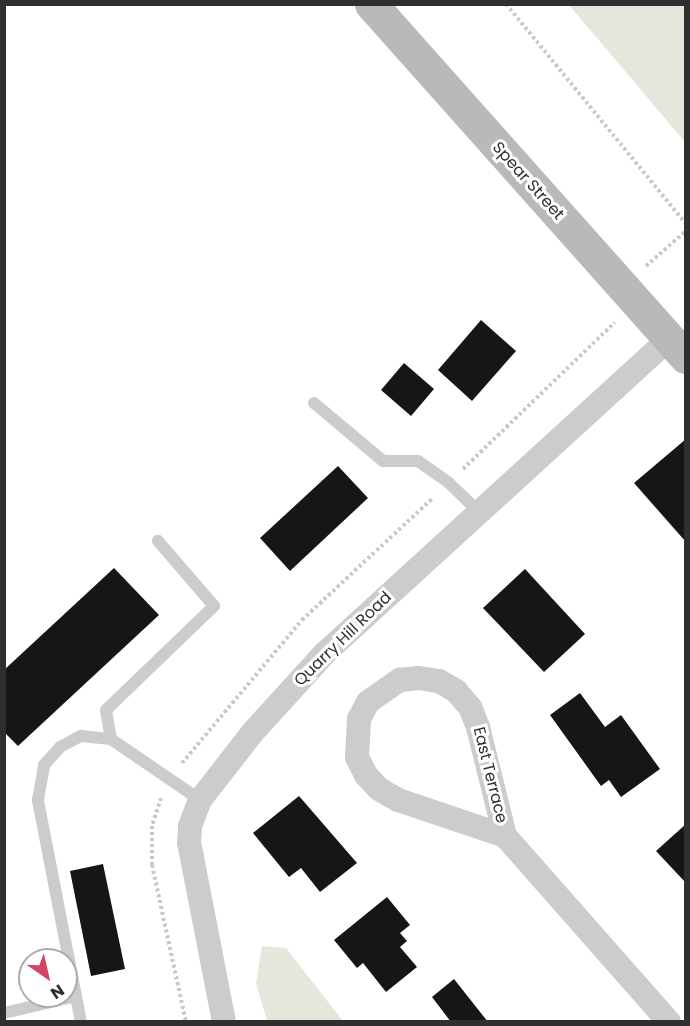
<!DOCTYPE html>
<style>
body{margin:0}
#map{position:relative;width:690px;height:1026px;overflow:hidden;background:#fff;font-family:Poppins,sans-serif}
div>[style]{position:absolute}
.green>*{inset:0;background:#e4e8dc}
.building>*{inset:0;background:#161616}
.path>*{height:4px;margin-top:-2px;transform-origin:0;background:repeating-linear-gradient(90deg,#c9c9c9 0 3px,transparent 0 6px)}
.lane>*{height:12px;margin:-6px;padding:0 6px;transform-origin:6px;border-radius:6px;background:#ccc}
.street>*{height:24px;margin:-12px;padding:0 12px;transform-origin:12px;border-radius:12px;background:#ccc}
.secondary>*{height:33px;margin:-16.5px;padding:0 16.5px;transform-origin:16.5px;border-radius:16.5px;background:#b9b9b9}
span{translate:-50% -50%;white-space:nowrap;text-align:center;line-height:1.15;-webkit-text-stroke:6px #fff;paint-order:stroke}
.street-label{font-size:16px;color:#2f2f2f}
.frame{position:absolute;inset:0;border:6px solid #2f2f2f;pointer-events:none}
.north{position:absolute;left:18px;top:948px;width:60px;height:60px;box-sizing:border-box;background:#fff;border:2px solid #acacac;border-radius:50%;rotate:146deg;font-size:16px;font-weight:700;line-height:24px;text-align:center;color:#2f2f2f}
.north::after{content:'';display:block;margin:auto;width:21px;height:27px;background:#d34567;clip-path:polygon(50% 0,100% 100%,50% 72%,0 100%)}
</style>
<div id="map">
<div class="green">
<div style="clip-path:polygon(569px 5px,685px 5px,685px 142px)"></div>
<div style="clip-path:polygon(262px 946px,286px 948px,343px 1021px,267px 1021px,256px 983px)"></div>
</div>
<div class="building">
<div style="clip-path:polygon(481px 320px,516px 351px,472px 401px,438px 370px)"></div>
<div style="clip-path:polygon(404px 363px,434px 389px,411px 416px,381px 390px)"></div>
<div style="clip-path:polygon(686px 439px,686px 542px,634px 483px)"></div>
<div style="clip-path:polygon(338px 466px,368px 498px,290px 571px,260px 538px)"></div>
<div style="clip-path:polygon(114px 568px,159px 615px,18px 746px,4px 732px,4px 670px)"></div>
<div style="clip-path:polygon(525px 569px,585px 634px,544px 672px,483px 608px)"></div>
<div style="clip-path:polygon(580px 693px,605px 727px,621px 715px,660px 769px,621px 797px,609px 780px,601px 786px,550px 715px)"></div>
<div style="clip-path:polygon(299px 796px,357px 863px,320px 892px,301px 868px,289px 877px,253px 833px)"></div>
<div style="clip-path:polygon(686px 824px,686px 883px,656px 851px)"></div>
<div style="clip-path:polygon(103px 864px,125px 969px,91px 976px,70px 871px)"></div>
<div style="clip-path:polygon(387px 897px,410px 925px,400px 933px,407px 941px,400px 947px,417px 967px,386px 992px,363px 963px,357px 968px,334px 940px)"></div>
<div style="clip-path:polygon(454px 979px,488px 1022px,451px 1022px,432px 997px)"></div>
</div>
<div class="path">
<div style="left:506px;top:4px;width:284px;rotate:50.7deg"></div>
<div style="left:646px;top:266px;width:53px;rotate:-41.2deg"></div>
<div style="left:463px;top:469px;width:211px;rotate:-44deg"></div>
<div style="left:182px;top:763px;width:187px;rotate:-50deg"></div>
<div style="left:302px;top:620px;width:180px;rotate:-43deg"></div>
<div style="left:161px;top:798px;width:29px;rotate:108deg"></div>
<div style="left:152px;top:826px;width:39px;rotate:90deg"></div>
<div style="left:152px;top:865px;width:161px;rotate:77.8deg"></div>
</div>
<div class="lane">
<div style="left:314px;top:403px;width:90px;rotate:40deg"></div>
<div style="left:383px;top:461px;width:35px"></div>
<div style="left:418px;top:461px;width:38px;rotate:35deg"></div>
<div style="left:449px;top:483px;width:42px;rotate:44deg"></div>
<div style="left:111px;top:739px;width:29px;rotate:-100deg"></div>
<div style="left:106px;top:710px;width:150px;rotate:-43.9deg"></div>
<div style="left:214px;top:606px;width:86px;rotate:-130.7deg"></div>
<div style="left:4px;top:1013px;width:74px;rotate:-13.3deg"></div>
<div style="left:81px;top:1022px;width:226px;rotate:-101deg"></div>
<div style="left:38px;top:800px;width:36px;rotate:-80deg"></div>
<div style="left:44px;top:765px;width:24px;rotate:-48deg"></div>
<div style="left:60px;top:747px;width:24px;rotate:-28deg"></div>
<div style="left:81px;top:736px;width:30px;rotate:6deg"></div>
<div style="left:111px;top:739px;width:108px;rotate:34.4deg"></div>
</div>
<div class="street">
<div style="left:505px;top:836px;width:113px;rotate:-161.4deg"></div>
<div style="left:398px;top:800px;width:22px;rotate:-150deg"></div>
<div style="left:379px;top:789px;width:19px;rotate:-133deg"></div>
<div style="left:366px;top:775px;width:20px;rotate:-117deg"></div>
<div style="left:357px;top:757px;width:38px;rotate:-87deg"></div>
<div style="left:359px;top:719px;width:19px;rotate:-62deg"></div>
<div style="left:368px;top:702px;width:39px;rotate:-35deg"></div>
<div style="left:400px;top:680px;width:19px;rotate:-6deg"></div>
<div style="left:419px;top:678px;width:20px;rotate:9deg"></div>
<div style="left:439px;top:681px;width:20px;rotate:30deg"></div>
<div style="left:456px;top:691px;width:21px;rotate:49deg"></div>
<div style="left:470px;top:707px;width:22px;rotate:68deg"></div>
<div style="left:478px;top:727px;width:112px;rotate:76.1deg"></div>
<div style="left:505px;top:836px;width:248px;rotate:48.6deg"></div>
<div style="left:224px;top:1022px;width:183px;rotate:-101deg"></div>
<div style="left:189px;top:842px;width:16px;rotate:-86deg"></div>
<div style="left:190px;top:826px;width:28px;rotate:-69deg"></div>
<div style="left:200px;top:800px;width:86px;rotate:-52.1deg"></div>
<div style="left:253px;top:732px;width:105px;rotate:-47.7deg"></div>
<div style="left:324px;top:654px;width:467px;rotate:-42.4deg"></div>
</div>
<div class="secondary">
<div style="left:371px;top:4px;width:473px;rotate:48.3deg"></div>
</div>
<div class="street-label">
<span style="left:528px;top:181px;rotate:48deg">Spear Street</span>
<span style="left:343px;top:639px;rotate:-44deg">Quarry Hill Road</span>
<span style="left:490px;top:775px;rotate:76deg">East Terrace</span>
</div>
<div class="frame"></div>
<div class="north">N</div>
</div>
